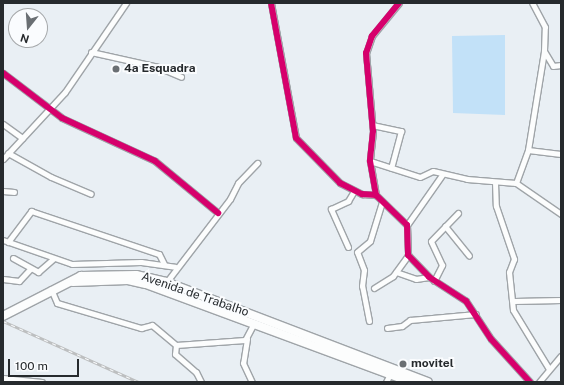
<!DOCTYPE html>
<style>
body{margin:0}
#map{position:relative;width:564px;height:385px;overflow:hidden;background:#e9eff4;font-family:"Public Sans",sans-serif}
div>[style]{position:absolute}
.green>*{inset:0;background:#c2e1f8}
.roads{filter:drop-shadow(1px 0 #9fa4a8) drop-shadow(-1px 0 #9fa4a8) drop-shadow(0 1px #9fa4a8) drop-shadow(0 -1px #9fa4a8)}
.minor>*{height:5px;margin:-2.5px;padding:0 2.5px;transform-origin:2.5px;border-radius:2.5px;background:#fcfdfd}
.trunk>*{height:8px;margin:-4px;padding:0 4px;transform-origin:4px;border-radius:4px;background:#fcfdfd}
.rail>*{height:3px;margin-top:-1.5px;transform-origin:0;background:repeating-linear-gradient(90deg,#fafcfe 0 4.5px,#bdbfc0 0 9px);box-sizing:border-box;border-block:1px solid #bdbfc0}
.cycleway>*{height:6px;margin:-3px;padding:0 3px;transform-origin:3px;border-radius:3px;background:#d6006c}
.dots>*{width:11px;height:11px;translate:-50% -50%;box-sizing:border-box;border:2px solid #fafcfe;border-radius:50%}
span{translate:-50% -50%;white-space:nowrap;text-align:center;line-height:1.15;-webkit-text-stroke:4px #fafcfe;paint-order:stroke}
.poi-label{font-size:12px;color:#262a2d;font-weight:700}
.left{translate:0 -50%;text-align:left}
.street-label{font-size:12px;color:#262a2d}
.frame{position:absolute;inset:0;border:4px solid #262a2d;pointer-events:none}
.north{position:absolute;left:8px;top:8px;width:40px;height:40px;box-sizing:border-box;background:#fafcfe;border:1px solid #a5a8aa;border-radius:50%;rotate:197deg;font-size:11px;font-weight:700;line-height:16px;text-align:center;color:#262a2d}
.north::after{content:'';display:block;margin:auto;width:14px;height:18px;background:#6a6f73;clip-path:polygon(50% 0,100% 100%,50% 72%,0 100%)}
.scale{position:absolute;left:8px;top:359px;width:71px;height:18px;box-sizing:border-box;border:2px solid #262a2d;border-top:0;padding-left:5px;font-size:12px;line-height:14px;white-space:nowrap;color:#262a2d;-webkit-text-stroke:3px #fafcfe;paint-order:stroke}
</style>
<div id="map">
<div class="green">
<div style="clip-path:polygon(505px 35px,505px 115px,453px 113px,452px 36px)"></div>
</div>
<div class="roads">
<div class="minor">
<div style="left:271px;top:3px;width:137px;rotate:79.5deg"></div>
<div style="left:296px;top:138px;width:63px;rotate:45.6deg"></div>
<div style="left:340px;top:183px;width:25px;rotate:27deg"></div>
<div style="left:362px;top:194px;width:14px;rotate:4deg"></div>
<div style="left:399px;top:3px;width:43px;rotate:129.3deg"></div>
<div style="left:372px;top:36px;width:18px;rotate:109deg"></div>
<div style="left:366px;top:53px;width:78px;rotate:84.9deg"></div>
<div style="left:373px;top:131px;width:30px;rotate:96deg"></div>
<div style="left:370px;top:161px;width:35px;rotate:80deg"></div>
<div style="left:376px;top:195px;width:43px;rotate:44.1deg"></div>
<div style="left:407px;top:225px;width:30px;rotate:88deg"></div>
<div style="left:408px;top:255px;width:30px;rotate:46deg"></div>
<div style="left:429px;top:277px;width:44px;rotate:33deg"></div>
<div style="left:466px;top:301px;width:45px;rotate:56.7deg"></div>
<div style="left:491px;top:339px;width:58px;rotate:47.8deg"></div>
<div style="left:544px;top:51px;width:17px;rotate:59deg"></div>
<div style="left:553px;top:66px;width:8px;rotate:-7deg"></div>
<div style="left:91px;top:52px;width:69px;rotate:12.6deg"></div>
<div style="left:158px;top:67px;width:25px;rotate:23deg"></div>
<div style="left:3px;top:73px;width:74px;rotate:37.3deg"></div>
<div style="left:62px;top:118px;width:102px;rotate:24.8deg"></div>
<div style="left:155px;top:161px;width:82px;rotate:39.5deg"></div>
<div style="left:3px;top:124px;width:24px;rotate:36deg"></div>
<div style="left:372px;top:125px;width:30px;rotate:12deg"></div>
<div style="left:401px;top:131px;width:38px;rotate:105deg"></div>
<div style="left:528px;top:150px;width:33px;rotate:7deg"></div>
<div style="left:8px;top:153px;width:49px;rotate:29.2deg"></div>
<div style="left:51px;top:177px;width:43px;rotate:23deg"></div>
<div style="left:3px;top:159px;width:91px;rotate:-47.2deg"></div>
<div style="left:65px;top:92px;width:108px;rotate:-55.6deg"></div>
<div style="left:370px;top:161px;width:52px;rotate:17.7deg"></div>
<div style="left:420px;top:177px;width:14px;rotate:-25deg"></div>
<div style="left:433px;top:171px;width:35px;rotate:13deg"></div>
<div style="left:467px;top:179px;width:49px;rotate:4.7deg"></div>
<div style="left:516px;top:183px;width:55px;rotate:34.6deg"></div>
<div style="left:495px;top:182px;width:24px;rotate:88deg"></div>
<div style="left:496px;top:206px;width:56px;rotate:71.2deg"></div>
<div style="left:514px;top:259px;width:14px;rotate:111deg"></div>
<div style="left:509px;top:272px;width:38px;rotate:84deg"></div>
<div style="left:513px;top:310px;width:69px;rotate:58.6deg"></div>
<div style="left:516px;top:183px;width:35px;rotate:-70deg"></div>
<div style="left:528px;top:150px;width:100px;rotate:-80.8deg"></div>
<div style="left:544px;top:51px;width:24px;rotate:-88deg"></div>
<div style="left:545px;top:27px;width:27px;rotate:-118deg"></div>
<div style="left:3px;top:191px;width:11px;rotate:5deg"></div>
<div style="left:407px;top:225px;width:61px;rotate:-55deg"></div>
<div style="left:445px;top:226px;width:38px;rotate:51deg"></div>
<div style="left:3px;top:240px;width:73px;rotate:19.2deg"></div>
<div style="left:72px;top:264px;width:69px;rotate:-1.7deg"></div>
<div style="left:141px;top:262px;width:34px;rotate:8deg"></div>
<div style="left:8px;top:242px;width:39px;rotate:-53deg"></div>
<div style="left:31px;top:211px;width:135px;rotate:18.6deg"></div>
<div style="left:159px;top:254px;width:11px;rotate:63deg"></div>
<div style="left:348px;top:247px;width:42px;rotate:-114.1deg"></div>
<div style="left:331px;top:209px;width:19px;rotate:-25deg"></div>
<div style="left:348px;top:201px;width:12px;rotate:-59deg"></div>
<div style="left:13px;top:258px;width:29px;rotate:29deg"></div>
<div style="left:38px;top:272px;width:20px;rotate:-41deg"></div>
<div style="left:396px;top:272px;width:21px;rotate:19deg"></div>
<div style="left:416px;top:279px;width:13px;rotate:-9deg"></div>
<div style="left:3px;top:279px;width:16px;rotate:7deg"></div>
<div style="left:19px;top:281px;width:16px;rotate:-47deg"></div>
<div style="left:434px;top:281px;width:18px;rotate:-63deg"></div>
<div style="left:442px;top:265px;width:26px;rotate:-115deg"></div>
<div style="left:431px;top:241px;width:39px;rotate:-46deg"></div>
<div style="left:165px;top:284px;width:107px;rotate:-52.6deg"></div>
<div style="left:230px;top:199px;width:18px;rotate:-63deg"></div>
<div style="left:238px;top:183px;width:28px;rotate:-46deg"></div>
<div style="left:374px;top:288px;width:22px;rotate:-32deg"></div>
<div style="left:393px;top:276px;width:26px;rotate:-54deg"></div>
<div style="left:51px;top:289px;width:15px;rotate:67deg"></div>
<div style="left:57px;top:303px;width:88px;rotate:16.6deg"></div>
<div style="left:141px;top:328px;width:11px;rotate:-15deg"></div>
<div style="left:152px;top:325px;width:31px;rotate:40deg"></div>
<div style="left:176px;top:345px;width:69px;rotate:-4.1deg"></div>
<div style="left:245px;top:340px;width:19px;rotate:-62deg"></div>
<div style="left:514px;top:301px;width:47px;rotate:-1.2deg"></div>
<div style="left:369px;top:321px;width:36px;rotate:-101deg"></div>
<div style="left:362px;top:286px;width:16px;rotate:-83deg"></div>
<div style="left:364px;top:270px;width:19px;rotate:-111deg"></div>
<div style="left:357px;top:252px;width:17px;rotate:-40deg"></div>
<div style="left:370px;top:241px;width:41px;rotate:-72.9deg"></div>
<div style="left:387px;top:328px;width:15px;rotate:-8deg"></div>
<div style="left:402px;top:326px;width:10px;rotate:-37deg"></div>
<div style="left:410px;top:320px;width:66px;rotate:-5.2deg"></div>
<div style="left:247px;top:339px;width:24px;rotate:99deg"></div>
<div style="left:243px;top:363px;width:21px;rotate:65deg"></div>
<div style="left:176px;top:345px;width:9px;rotate:96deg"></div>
<div style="left:175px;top:354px;width:28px;rotate:41deg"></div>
<div style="left:196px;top:372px;width:11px;rotate:63deg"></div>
<div style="left:3px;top:378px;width:39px;rotate:6deg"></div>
<div style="left:386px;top:382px;width:9px;rotate:-63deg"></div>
<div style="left:539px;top:382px;width:34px;rotate:-50deg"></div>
</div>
<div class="trunk">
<div style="left:73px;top:282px;width:55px;rotate:-2.1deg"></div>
<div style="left:128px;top:280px;width:18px;rotate:13deg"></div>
<div style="left:146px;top:284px;width:283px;rotate:20.3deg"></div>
<div style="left:3px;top:316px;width:88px;rotate:-27.1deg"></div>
<div style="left:81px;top:276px;width:55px;rotate:-1deg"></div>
<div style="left:136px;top:275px;width:31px;rotate:13deg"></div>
<div style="left:166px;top:282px;width:280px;rotate:20.9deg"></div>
</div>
</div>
<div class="rail">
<div style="left:3px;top:321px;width:149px;rotate:24.2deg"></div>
</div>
<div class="cycleway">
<div style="left:271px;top:3px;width:137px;rotate:79.5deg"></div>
<div style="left:296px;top:138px;width:63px;rotate:45.6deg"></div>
<div style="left:340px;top:183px;width:25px;rotate:27deg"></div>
<div style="left:362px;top:194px;width:14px;rotate:4deg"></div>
<div style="left:399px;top:3px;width:43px;rotate:129.3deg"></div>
<div style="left:372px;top:36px;width:18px;rotate:109deg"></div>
<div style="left:366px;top:53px;width:78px;rotate:84.9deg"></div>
<div style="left:373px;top:131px;width:30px;rotate:96deg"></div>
<div style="left:370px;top:161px;width:35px;rotate:80deg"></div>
<div style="left:376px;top:195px;width:43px;rotate:44.1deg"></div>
<div style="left:407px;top:225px;width:30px;rotate:88deg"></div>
<div style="left:408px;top:255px;width:30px;rotate:46deg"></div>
<div style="left:429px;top:277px;width:44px;rotate:33deg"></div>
<div style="left:466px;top:301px;width:45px;rotate:56.7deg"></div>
<div style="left:491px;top:339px;width:58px;rotate:47.8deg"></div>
<div style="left:3px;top:73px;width:74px;rotate:37.3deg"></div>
<div style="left:62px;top:118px;width:102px;rotate:24.8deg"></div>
<div style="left:155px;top:161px;width:82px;rotate:39.5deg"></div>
</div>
<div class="dots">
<div style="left:116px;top:69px;background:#6a6f73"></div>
<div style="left:403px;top:364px;background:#6a6f73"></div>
</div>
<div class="poi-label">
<span class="left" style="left:124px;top:69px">4a Esquadra</span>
<span class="left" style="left:411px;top:364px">movitel</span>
</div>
<div class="street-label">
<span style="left:195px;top:295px;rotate:19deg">Avenida de Trabalho</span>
</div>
<div class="frame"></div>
<div class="north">N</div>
<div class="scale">100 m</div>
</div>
